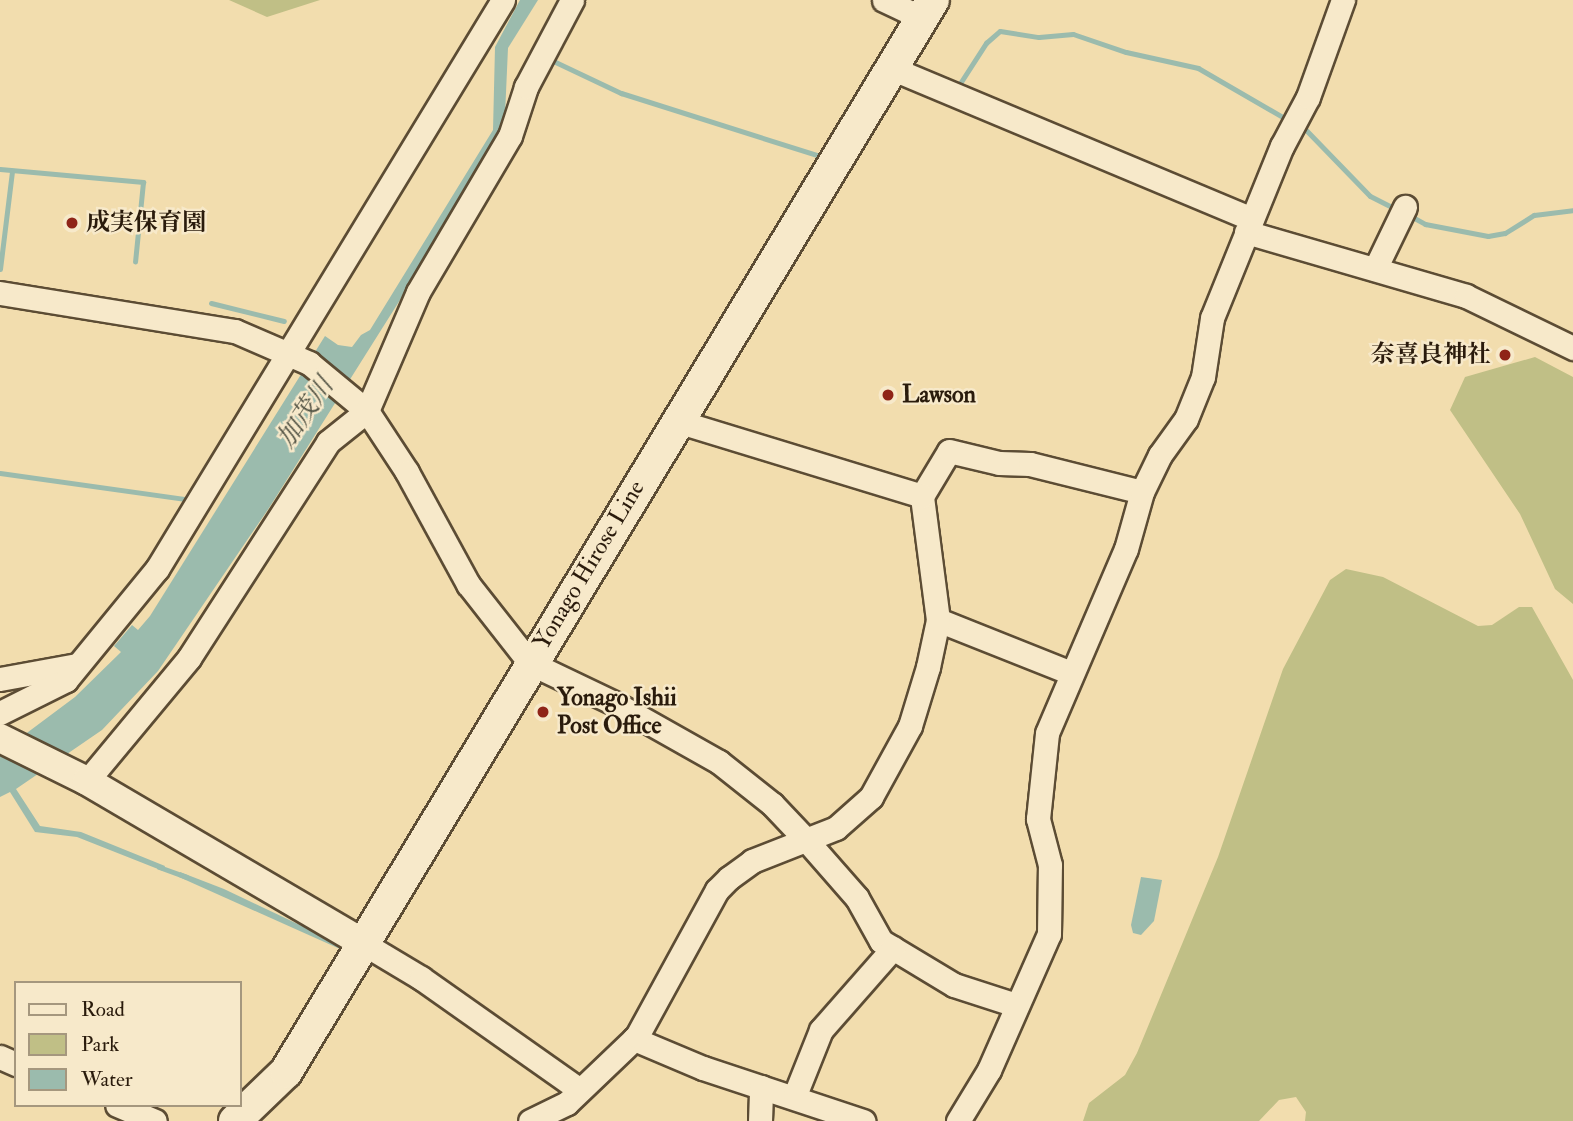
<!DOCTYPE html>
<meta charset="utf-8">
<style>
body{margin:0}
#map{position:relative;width:1573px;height:1121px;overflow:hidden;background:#f2ddae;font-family:"IM FELL Double Pica","Noto Serif JP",serif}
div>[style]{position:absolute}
.green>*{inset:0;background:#c0bf86}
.water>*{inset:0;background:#9bbbad}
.stream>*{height:5px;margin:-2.5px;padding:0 2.5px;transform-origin:2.5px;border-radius:2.5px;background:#9bbbad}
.roads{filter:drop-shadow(2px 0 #5c4c34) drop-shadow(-2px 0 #5c4c34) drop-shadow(0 2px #5c4c34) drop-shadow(0 -2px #5c4c34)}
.minor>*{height:23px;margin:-11.5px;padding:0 11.5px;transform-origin:11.5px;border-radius:11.5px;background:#f7e9ca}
.tertiary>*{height:28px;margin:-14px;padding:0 14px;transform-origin:14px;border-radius:14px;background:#f7e9ca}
.secondary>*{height:32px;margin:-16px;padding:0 16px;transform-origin:16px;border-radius:16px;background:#f7e9ca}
.dots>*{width:19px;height:19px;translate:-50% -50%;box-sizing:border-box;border:4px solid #f7e9ca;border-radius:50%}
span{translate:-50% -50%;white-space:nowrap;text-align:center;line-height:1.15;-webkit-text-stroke:5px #f7e9ca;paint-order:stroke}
.poi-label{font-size:24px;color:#2a1b0c;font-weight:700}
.left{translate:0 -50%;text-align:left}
.right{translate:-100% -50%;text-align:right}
.street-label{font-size:24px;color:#2a1b0c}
.water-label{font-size:26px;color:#525344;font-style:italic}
.legend{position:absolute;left:14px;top:981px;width:228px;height:126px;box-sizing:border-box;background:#f7e9ca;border:2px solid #a5977e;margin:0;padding:9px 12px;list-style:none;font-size:21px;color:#2a1b0c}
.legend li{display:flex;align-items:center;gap:14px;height:35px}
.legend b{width:35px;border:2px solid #a5977e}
</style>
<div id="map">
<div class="green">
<div style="clip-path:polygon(229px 0,320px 0,267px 17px)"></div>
<div style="clip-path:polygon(1535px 357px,1573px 377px,1573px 604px,1555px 589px,1520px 514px,1450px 410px,1465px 377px)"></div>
<div style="clip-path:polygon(1346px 569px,1383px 577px,1478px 626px,1492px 625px,1519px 607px,1532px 607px,1573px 680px,1573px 1121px,1305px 1121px,1306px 1112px,1296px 1097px,1279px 1100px,1259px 1121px,1083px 1121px,1089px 1103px,1125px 1075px,1137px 1053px,1218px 857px,1283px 669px,1330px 580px)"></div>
</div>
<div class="water">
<div style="clip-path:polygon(520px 0,538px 0,508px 48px,505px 115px,499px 130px,400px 300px,269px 508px,158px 671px,102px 730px,16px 789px,40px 826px,81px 832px,165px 866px,163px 871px,77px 837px,35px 832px,10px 792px,0 797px,0 753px,75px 697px,121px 652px,114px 646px,132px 625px,138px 630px,150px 616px,325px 336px,338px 345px,352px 347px,361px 335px,370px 330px,493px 130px,495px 47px)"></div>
<div style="clip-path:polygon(180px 872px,224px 889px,342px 945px,340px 949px,179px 877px)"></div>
<div style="clip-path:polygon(1141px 877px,1162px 880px,1154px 921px,1141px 935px,1133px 933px,1131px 925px)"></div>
</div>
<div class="stream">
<div style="left:549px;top:59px;width:80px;rotate:25.3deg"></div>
<div style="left:621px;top:93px;width:205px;rotate:17.6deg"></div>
<div style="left:957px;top:88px;width:54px;rotate:-57.2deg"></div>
<div style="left:986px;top:43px;width:18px;rotate:-41deg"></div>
<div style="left:1000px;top:31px;width:39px;rotate:9deg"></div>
<div style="left:1039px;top:37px;width:34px;rotate:-5deg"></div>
<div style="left:1073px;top:34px;width:56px;rotate:18.8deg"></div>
<div style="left:1126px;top:52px;width:74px;rotate:12.5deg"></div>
<div style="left:1198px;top:68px;width:102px;rotate:30.1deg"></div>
<div style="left:1305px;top:129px;width:93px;rotate:45.9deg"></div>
<div style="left:1370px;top:196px;width:31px;rotate:27deg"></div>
<div style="left:0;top:169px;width:144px;rotate:5.2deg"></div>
<div style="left:143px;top:182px;width:80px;rotate:95.7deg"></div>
<div style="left:1407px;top:214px;width:21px;rotate:29deg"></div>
<div style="left:1425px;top:224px;width:64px;rotate:10.8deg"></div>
<div style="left:1488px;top:236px;width:17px;rotate:-10deg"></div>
<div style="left:1505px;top:233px;width:34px;rotate:-32deg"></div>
<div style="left:1534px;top:215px;width:39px;rotate:-7deg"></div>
<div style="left:0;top:269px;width:99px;rotate:-83deg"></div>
<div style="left:211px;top:303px;width:75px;rotate:13.9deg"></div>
<div style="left:0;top:473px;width:193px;rotate:8deg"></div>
<div style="left:159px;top:867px;width:29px;rotate:20deg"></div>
</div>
<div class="roads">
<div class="minor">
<div style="left:884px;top:0;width:42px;rotate:25.3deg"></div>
<div style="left:891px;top:68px;width:391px;rotate:22.7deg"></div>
<div style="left:1246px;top:232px;width:229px;rotate:16.2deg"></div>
<div style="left:1466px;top:296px;width:119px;rotate:25.9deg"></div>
<div style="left:1375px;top:269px;width:69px;rotate:-64.2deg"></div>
<div style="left:0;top:293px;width:238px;rotate:9.2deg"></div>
<div style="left:235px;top:331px;width:81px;rotate:23.4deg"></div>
<div style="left:309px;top:363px;width:75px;rotate:39.6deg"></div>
<div style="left:367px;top:411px;width:73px;rotate:56.7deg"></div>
<div style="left:407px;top:472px;width:128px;rotate:61.4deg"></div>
<div style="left:468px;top:584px;width:100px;rotate:51.9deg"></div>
<div style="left:530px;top:663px;width:98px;rotate:25.5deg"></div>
<div style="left:618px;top:705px;width:116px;rotate:29.4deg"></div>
<div style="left:719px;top:762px;width:68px;rotate:38.4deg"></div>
<div style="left:772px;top:804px;width:52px;rotate:46.5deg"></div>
<div style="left:808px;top:842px;width:74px;rotate:48.8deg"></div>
<div style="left:857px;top:898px;width:49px;rotate:60.8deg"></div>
<div style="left:881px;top:941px;width:85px;rotate:31.1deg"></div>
<div style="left:954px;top:985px;width:65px;rotate:17.9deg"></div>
<div style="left:922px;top:496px;width:52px;rotate:-59deg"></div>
<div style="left:949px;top:451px;width:51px;rotate:13.5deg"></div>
<div style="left:999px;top:463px;width:31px;rotate:2deg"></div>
<div style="left:1030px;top:464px;width:115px;rotate:14deg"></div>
<div style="left:938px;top:620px;width:143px;rotate:21.7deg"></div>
<div style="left:0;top:679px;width:78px;rotate:-10.3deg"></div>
<div style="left:0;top:713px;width:74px;rotate:-26.6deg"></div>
<div style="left:66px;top:680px;width:144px;rotate:-50.7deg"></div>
<div style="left:157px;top:569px;width:666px;rotate:-58.7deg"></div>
<div style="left:87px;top:781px;width:160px;rotate:-50.3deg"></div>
<div style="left:189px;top:658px;width:257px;rotate:-57.2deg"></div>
<div style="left:328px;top:442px;width:50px;rotate:-38.5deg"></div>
<div style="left:367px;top:411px;width:129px;rotate:-66.8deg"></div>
<div style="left:418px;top:292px;width:181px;rotate:-59.5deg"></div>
<div style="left:510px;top:136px;width:52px;rotate:-71.9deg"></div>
<div style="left:526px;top:87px;width:98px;rotate:-62.1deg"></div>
<div style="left:361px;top:942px;width:70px;rotate:31deg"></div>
<div style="left:421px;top:978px;width:194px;rotate:35.2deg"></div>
<div style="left:634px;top:1039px;width:75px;rotate:22.8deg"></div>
<div style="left:703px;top:1068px;width:169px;rotate:18.3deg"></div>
<div style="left:0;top:1057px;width:17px;rotate:24deg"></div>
<div style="left:795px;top:1095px;width:70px;rotate:-68.2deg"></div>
<div style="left:821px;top:1030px;width:109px;rotate:-48.7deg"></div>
<div style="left:117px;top:1105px;width:41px;rotate:22.8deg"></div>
<div style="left:530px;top:1121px;width:41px;rotate:-25.9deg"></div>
<div style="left:567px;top:1103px;width:97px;rotate:-43.7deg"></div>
<div style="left:637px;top:1036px;width:166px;rotate:-61.3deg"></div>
<div style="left:717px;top:890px;width:17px;rotate:-45deg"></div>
<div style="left:729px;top:878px;width:29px;rotate:-36deg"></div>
<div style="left:752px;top:861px;width:90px;rotate:-21.4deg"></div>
<div style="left:836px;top:828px;width:47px;rotate:-41.5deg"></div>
<div style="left:871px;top:797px;width:81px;rotate:-61.2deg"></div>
<div style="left:910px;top:726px;width:62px;rotate:-73deg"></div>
<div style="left:928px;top:667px;width:48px;rotate:-78deg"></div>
<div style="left:938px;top:620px;width:125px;rotate:-97.4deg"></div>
<div style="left:922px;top:496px;width:256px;rotate:-163deg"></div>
<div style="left:760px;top:1121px;width:34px;rotate:-88deg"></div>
<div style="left:958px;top:1121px;width:60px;rotate:-58.7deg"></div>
<div style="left:989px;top:1070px;width:149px;rotate:-66.2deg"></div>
<div style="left:1049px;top:934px;width:69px;rotate:-89.2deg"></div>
<div style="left:1050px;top:865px;width:48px;rotate:-104.6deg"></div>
<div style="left:1038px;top:819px;width:86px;rotate:-84deg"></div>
<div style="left:1047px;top:733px;width:200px;rotate:-66.8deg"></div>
<div style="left:1126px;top:549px;width:59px;rotate:-74.3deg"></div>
<div style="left:1142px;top:492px;width:41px;rotate:-64.1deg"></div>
<div style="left:1160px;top:455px;width:44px;rotate:-54.2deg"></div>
<div style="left:1186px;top:419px;width:45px;rotate:-68deg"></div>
<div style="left:1203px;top:377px;width:60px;rotate:-81.3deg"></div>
<div style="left:1212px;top:318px;width:186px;rotate:-67.9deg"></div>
<div style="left:1282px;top:146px;width:55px;rotate:-62deg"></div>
<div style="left:1308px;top:97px;width:103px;rotate:-70.2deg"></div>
</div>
<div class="tertiary">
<div style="left:0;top:738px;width:97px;rotate:26.3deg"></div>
<div style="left:87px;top:781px;width:318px;rotate:30.4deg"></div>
</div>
<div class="secondary">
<div style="left:235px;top:1121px;width:71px;rotate:-43.9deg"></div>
<div style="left:286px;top:1072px;width:1252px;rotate:-58.89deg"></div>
</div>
</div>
<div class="dots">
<div style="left:72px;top:223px;background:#8f2418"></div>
<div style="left:1505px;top:355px;background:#8f2418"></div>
<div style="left:888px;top:395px;background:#8f2418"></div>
<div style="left:543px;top:712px;background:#8f2418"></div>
</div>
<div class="poi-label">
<span class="left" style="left:86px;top:223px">成実保育園</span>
<span class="right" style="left:1491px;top:355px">奈喜良神社</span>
<span class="left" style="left:902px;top:395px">Lawson</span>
<span class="left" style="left:557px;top:712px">Yonago Ishii<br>Post Office</span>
</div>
<div class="street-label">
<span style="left:589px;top:565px;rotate:-59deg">Yonago Hirose Line</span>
</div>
<div class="water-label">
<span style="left:306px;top:413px;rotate:-56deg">加茂川</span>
</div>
<ul class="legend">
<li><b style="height:9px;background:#f7e9ca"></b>Road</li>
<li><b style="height:19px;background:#c0bf86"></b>Park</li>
<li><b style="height:19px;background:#9bbbad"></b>Water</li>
</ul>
</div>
